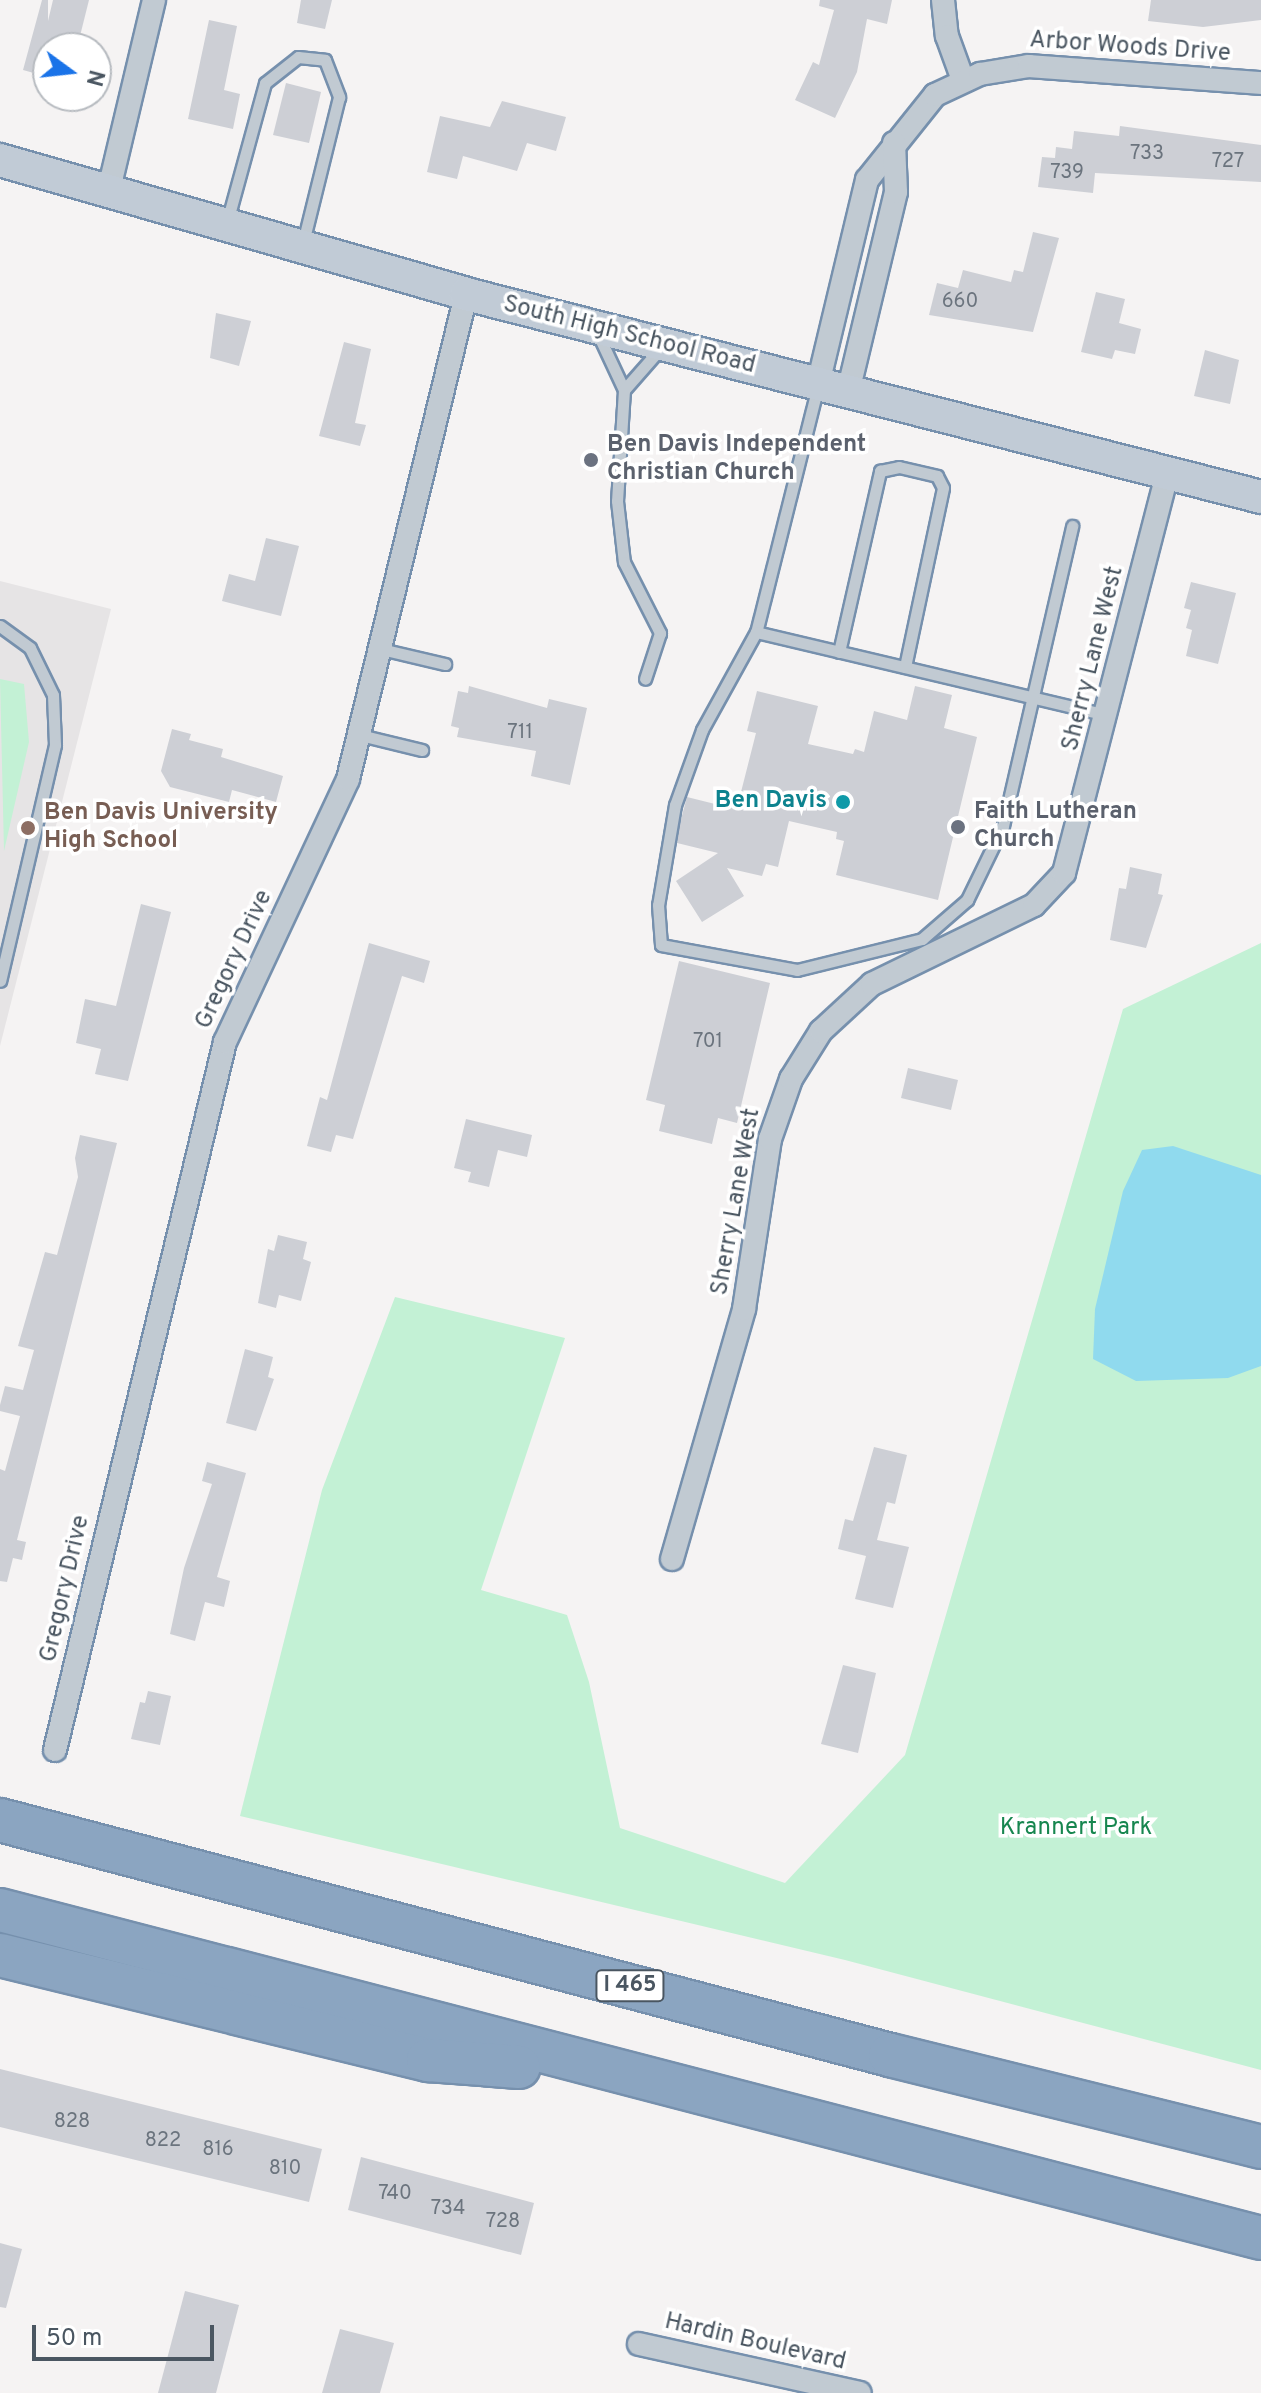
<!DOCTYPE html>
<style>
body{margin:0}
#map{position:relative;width:1261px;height:2393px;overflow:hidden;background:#f5f3f3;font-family:Overpass,sans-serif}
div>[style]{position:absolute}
.education>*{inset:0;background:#e6e4e5}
.green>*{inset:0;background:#c3f1d5}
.water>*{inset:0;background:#90daee}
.building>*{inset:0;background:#cdcfd5}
.roads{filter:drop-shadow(2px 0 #7690ad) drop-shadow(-2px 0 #7690ad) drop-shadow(0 2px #7690ad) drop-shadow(0 -2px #7690ad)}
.lane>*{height:11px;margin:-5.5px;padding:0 5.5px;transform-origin:5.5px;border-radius:5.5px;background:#c1cad2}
.street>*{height:22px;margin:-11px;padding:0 11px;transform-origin:11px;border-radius:11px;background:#c1cad2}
.secondary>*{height:32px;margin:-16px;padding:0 16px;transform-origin:16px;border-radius:16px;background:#c1cbd6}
.highway>*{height:42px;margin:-21px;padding:0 21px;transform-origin:21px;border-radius:21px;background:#8ba5c1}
.dots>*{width:22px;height:22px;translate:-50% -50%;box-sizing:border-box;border:4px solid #fff;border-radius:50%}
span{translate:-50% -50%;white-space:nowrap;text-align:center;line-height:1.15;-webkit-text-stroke:7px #fff;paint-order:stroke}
.number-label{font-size:20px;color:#6b747e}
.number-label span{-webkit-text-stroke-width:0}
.shield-label span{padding:2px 6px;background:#fff;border:2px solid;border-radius:6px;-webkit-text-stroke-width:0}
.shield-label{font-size:22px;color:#4a5661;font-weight:700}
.street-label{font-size:24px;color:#4a5661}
.worship-label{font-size:24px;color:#5b616d;font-weight:700}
.left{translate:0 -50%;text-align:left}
.culture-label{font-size:24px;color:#0d838f;font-weight:700}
.right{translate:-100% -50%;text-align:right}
.education-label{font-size:24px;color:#785e54;font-weight:700}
.park-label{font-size:24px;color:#17864f}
.north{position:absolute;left:32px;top:32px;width:80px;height:80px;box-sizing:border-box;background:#fff;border:2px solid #b7bbc0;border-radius:50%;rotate:105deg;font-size:22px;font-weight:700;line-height:32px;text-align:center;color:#4a5661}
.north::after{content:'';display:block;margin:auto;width:28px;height:36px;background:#1a73e8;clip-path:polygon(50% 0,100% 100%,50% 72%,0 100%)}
.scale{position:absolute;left:32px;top:2325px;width:182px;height:36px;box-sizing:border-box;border:4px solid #4a5661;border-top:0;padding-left:10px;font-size:24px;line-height:28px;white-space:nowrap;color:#4a5661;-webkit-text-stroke:6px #fff;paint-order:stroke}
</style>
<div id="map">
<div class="education">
<div style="clip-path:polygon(0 581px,111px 609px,0 1046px)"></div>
</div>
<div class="green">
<div style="clip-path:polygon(0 679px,24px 684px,29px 742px,4px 851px)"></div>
<div style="clip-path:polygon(1261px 943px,1261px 2070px,845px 1960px,240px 1816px,322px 1490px,395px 1297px,565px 1338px,481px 1590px,567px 1615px,589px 1682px,620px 1828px,785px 1883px,905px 1755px,1123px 1009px)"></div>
</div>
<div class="water">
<div style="clip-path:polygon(1173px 1146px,1261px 1175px,1261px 1366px,1228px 1378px,1136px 1381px,1093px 1359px,1095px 1309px,1123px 1191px,1142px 1150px)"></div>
</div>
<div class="building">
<div style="clip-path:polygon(42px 0,48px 0,48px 21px,53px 0,89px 0,77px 48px,48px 48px,48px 77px,23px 70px)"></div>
<div style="clip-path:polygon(301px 0,332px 0,325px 29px,297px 23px)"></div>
<div style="clip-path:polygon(820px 0,892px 0,887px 24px,867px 19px,857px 72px,835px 118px,795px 100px,813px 62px,819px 65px,834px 10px,819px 6px)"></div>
<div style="clip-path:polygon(1151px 0,1261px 0,1261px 20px,1203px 27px,1148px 21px)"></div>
<div style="clip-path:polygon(209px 20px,237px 26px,224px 90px,240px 94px,233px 129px,188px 119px)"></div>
<div style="clip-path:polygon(286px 83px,321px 92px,309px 143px,273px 135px)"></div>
<div style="clip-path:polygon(502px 101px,566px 117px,556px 151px,527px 143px,517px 171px,463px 156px,457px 179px,427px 172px,440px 116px,490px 127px)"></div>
<div style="clip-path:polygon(1120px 126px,1261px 145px,1261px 182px,1095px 173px,1093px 193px,1038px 187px,1042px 157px,1055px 158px,1056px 147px,1072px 149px,1074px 131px,1119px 136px)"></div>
<div style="clip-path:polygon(1033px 232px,1059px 238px,1033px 332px,929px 315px,937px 283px,958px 288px,963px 270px,1011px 282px,1014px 270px,1023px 272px)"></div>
<div style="clip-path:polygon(1096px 292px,1125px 299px,1119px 323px,1141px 329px,1135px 354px,1115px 350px,1112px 359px,1081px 352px)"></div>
<div style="clip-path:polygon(216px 313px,251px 321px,239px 366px,210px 358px)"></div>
<div style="clip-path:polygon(344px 342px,371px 349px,355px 423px,366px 425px,360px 446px,319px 436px)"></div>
<div style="clip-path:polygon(1205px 350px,1239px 360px,1230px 404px,1194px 396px)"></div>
<div style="clip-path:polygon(266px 538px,299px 546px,281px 616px,222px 601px,229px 574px,255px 581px)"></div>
<div style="clip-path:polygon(1191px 582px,1236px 593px,1218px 664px,1186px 656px,1192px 630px,1186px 628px,1191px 610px,1184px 608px)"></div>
<div style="clip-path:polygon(469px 686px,547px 708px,549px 699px,587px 708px,570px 785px,531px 776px,536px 751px,457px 737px,459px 728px,451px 726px,458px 691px,468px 693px)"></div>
<div style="clip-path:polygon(915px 686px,952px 695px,944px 728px,977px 737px,938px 900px,836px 875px,844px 841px,836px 839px,837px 832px,789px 821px,778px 867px,766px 864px,762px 876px,727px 868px,744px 896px,702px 922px,676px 881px,718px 853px,677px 843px,680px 823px,687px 797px,723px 806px,726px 793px,740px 796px,756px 733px,747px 731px,757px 691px,818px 706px,808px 744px,853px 754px,855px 749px,864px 752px,874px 711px,907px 720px)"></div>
<div style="clip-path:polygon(172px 729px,191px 734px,189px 740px,223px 749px,221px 757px,283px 776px,276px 802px,232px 790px,229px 802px,170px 787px,161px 771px)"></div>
<div style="clip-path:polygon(1130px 867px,1162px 874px,1158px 894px,1163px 895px,1146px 948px,1110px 940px,1119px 888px,1126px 889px)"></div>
<div style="clip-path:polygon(141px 904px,171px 912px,128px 1081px,95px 1074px,101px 1049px,76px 1043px,85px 999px,116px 1006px)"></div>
<div style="clip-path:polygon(369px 943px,430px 961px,424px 983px,402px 976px,353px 1139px,336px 1135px,331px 1152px,307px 1146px,320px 1097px,327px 1100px)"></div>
<div style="clip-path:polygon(679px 961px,770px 983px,737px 1123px,718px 1118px,712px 1144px,659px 1131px,665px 1105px,646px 1100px)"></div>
<div style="clip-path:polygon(908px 1068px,958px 1080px,951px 1110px,901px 1098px)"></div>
<div style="clip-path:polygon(466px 1119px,532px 1135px,527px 1157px,498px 1150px,489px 1187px,468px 1182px,471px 1172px,454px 1168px)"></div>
<div style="clip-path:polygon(80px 1135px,117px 1143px,17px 1540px,26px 1542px,22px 1560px,13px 1558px,7px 1582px,0 1581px,0 1469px,5px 1471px,20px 1416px,0 1411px,0 1405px,5px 1386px,23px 1390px,34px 1350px,18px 1346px,45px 1252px,57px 1255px,78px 1177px,75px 1158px)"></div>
<div style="clip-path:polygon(278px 1235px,307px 1242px,303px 1259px,311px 1262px,301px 1301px,279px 1295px,276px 1308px,258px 1303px,268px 1249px,274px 1251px)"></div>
<div style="clip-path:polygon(245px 1349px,273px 1357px,268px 1377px,274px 1379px,256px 1431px,226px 1423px)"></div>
<div style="clip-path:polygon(874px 1447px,907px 1455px,895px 1504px,887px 1502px,877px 1540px,909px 1547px,893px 1608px,855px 1599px,866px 1556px,838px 1549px,845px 1519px,853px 1521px)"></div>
<div style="clip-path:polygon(207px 1462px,246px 1473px,217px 1577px,230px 1581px,224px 1607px,205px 1602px,195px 1641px,170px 1634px,184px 1568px,212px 1484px,202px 1481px)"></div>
<div style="clip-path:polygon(843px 1665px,876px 1673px,858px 1753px,821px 1744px)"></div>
<div style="clip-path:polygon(148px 1691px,171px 1696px,160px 1745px,131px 1739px,140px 1702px,145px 1703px)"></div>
<div style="clip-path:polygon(0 2069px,322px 2149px,309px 2202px,0 2127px)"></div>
<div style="clip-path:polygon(361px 2157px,534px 2203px,521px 2255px,348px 2210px)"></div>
<div style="clip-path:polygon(0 2243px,22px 2249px,6px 2308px,0 2307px)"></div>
<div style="clip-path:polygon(185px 2291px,239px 2305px,216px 2393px,158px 2393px)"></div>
<div style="clip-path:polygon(340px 2329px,394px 2343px,380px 2393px,322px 2393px)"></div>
</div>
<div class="roads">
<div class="lane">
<div style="left:227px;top:222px;width:144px;rotate:-74.7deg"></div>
<div style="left:265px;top:83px;width:42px;rotate:-38.2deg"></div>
<div style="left:298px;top:57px;width:27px;rotate:6deg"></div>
<div style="left:325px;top:60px;width:40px;rotate:69deg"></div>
<div style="left:339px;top:97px;width:154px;rotate:103.9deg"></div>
<div style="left:597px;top:332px;width:64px;rotate:65deg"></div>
<div style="left:624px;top:390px;width:111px;rotate:93.6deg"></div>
<div style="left:617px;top:501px;width:61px;rotate:83.5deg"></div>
<div style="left:624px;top:562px;width:80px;rotate:63.1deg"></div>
<div style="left:660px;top:633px;width:48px;rotate:108.1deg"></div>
<div style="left:818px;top:386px;width:254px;rotate:104.1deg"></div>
<div style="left:756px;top:632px;width:361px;rotate:13.3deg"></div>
<div style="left:624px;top:390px;width:55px;rotate:-48.7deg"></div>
<div style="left:0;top:626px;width:37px;rotate:36deg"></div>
<div style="left:30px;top:648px;width:52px;rotate:63.9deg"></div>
<div style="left:53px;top:695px;width:50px;rotate:87.7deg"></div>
<div style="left:55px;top:745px;width:242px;rotate:103.1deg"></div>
<div style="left:756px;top:632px;width:112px;rotate:118.9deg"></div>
<div style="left:702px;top:730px;width:80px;rotate:109.8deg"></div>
<div style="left:675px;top:805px;width:101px;rotate:99.6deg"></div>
<div style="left:658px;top:905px;width:40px;rotate:85.7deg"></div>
<div style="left:661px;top:945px;width:138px;rotate:10.4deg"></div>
<div style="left:797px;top:970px;width:129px;rotate:-13.9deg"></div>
<div style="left:922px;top:939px;width:60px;rotate:-40.9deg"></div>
<div style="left:967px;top:900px;width:82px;rotate:-64.1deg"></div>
<div style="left:1003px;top:826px;width:308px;rotate:-77deg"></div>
<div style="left:381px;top:649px;width:66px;rotate:13.2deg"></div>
<div style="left:839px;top:652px;width:186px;rotate:-77.2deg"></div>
<div style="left:880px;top:471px;width:19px;rotate:-12deg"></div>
<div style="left:899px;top:467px;width:39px;rotate:13deg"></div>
<div style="left:937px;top:476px;width:13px;rotate:63deg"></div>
<div style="left:943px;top:488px;width:183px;rotate:102deg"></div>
<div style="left:360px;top:735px;width:64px;rotate:13.6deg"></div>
</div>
<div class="street">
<div style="left:943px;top:0;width:36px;rotate:84deg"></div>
<div style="left:947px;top:36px;width:47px;rotate:70deg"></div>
<div style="left:109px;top:189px;width:194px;rotate:-76.6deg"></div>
<div style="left:818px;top:384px;width:210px;rotate:-76.5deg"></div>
<div style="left:867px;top:180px;width:109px;rotate:-51.3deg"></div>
<div style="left:935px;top:95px;width:50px;rotate:-25deg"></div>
<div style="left:980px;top:74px;width:50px;rotate:-9.3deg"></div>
<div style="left:1029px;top:66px;width:233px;rotate:4.2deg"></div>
<div style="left:848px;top:392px;width:206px;rotate:-76.5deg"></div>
<div style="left:896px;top:192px;width:49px;rotate:-92.3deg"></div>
<div style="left:672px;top:1559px;width:260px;rotate:-73.9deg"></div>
<div style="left:744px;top:1309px;width:172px;rotate:-81.3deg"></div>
<div style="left:770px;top:1139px;width:64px;rotate:-70.7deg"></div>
<div style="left:791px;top:1079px;width:57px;rotate:-58deg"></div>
<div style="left:821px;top:1031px;width:69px;rotate:-42.7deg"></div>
<div style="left:872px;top:984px;width:180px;rotate:-26deg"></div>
<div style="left:1034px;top:905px;width:44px;rotate:-46.8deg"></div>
<div style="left:1064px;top:873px;width:411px;rotate:-75.5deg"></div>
<div style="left:55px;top:1750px;width:728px;rotate:-76.5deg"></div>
<div style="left:225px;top:1042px;width:290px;rotate:-64.9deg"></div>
<div style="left:348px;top:779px;width:499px;rotate:-76.3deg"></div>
<div style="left:639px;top:2344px;width:226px;rotate:12.5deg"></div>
</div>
<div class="secondary">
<div style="left:0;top:160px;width:485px;rotate:16deg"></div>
<div style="left:466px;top:294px;width:821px;rotate:14.32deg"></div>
</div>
<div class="highway">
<div style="left:0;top:1820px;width:921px;rotate:14.79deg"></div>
<div style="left:890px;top:2055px;width:382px;rotate:13.9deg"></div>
<div style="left:0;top:1910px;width:1303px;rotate:14.58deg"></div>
<div style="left:0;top:1955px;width:441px;rotate:13.8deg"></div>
<div style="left:428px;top:2060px;width:91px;rotate:4.4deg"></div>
</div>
</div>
<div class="dots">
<div style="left:591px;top:460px;background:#6b7280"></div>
<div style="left:843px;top:802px;background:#0f9aa8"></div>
<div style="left:958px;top:827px;background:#6b7280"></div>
<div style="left:28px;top:828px;background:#8d6e63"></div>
</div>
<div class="number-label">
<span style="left:1147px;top:154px">733</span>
<span style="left:1228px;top:162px">727</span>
<span style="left:1067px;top:173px">739</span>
<span style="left:960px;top:302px">660</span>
<span style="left:520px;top:733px">711</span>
<span style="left:708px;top:1042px">701</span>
<span style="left:72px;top:2122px">828</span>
<span style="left:163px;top:2141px">822</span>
<span style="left:218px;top:2150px">816</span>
<span style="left:285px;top:2169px">810</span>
<span style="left:395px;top:2194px">740</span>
<span style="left:448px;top:2209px">734</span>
<span style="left:503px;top:2222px">728</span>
</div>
<div class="shield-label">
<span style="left:630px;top:1986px">I 465</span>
</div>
<div class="street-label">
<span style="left:1130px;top:48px;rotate:4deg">Arbor Woods Drive</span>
<span style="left:629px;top:336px;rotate:14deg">South High School Road</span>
<span style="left:1094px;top:659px;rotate:-76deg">Sherry Lane West</span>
<span style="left:235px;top:960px;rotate:-65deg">Gregory Drive</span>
<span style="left:737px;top:1202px;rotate:-80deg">Sherry Lane West</span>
<span style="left:66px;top:1589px;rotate:-77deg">Gregory Drive</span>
<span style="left:755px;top:2343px;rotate:13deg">Hardin Boulevard</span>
</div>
<div class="worship-label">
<span class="left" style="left:607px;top:460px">Ben Davis Independent<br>Christian Church</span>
<span class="left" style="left:974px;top:827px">Faith Lutheran<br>Church</span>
</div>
<div class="culture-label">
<span class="right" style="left:827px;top:802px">Ben Davis</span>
</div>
<div class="education-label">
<span class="left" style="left:44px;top:828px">Ben Davis University<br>High School</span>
</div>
<div class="park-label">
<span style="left:1076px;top:1829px">Krannert Park</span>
</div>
<div class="north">N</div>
<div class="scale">50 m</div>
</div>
